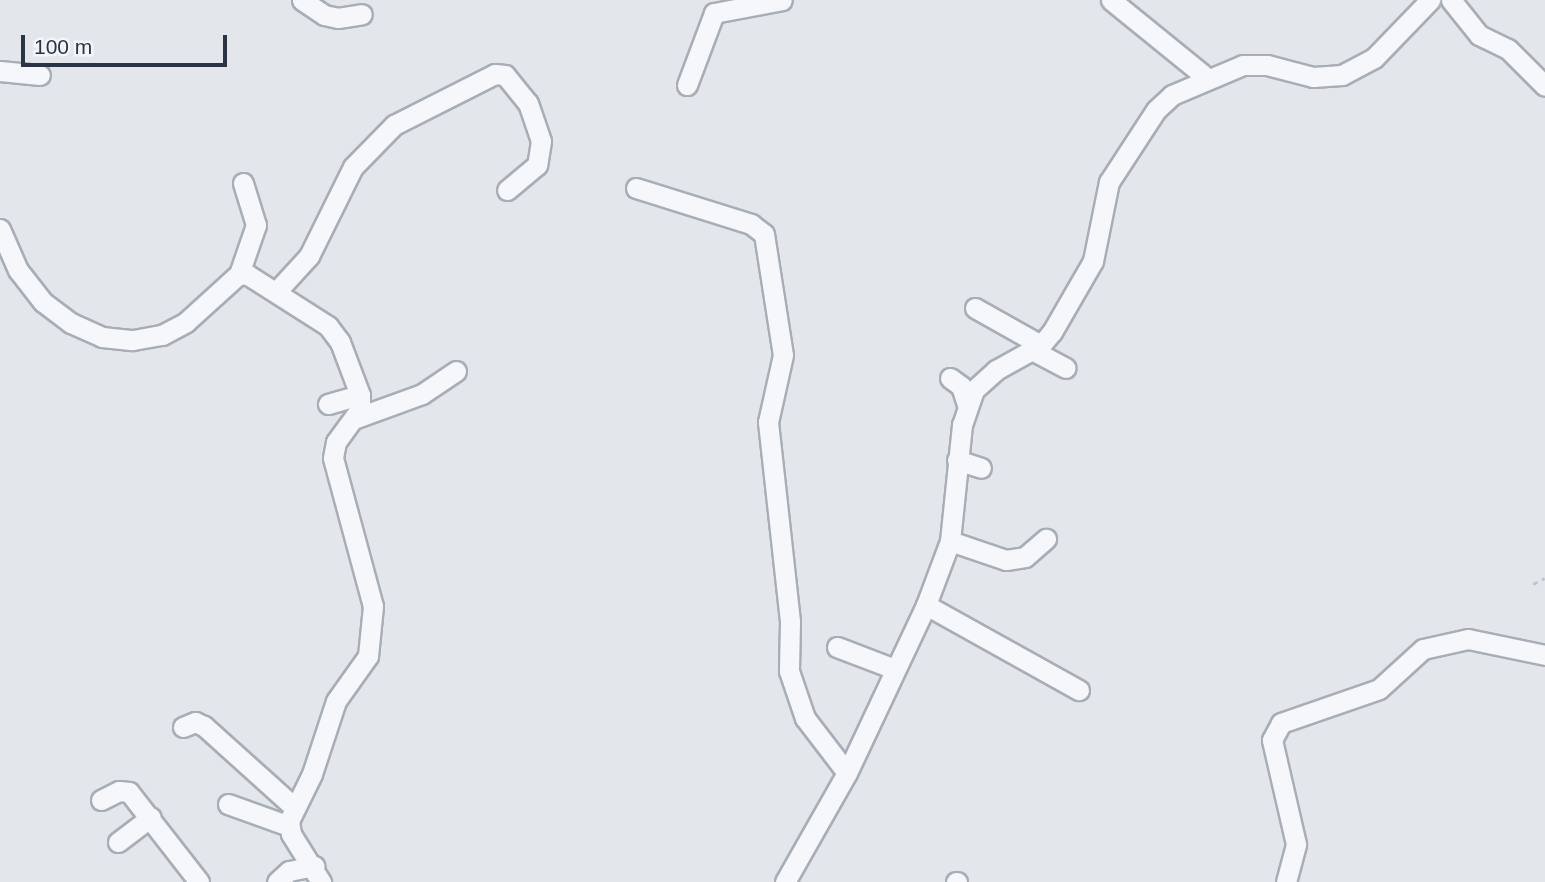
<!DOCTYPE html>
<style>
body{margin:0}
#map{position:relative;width:1545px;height:882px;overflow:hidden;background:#e3e7ec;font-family:Helvetica,sans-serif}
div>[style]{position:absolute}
.path>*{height:2.5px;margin-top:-1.25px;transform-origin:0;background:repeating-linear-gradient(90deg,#c1c4cb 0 5px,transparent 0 10px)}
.roads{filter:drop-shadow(2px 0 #a8aeb7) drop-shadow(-2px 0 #a8aeb7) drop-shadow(0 2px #a8aeb7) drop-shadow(0 -2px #a8aeb7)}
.minor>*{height:19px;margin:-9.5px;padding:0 9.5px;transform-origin:9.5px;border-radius:9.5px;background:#f6f7fa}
span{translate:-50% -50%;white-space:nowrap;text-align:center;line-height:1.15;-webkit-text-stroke:5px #f3f6f9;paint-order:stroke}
.scale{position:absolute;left:21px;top:35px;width:206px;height:32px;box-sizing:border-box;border:4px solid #2a3445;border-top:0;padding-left:9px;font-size:21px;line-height:24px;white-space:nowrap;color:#2a3445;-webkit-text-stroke:5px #f3f6f9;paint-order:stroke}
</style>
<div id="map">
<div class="path">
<div style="left:1533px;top:584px;width:13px;rotate:-27deg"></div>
</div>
<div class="roads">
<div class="minor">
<div style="left:302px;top:0;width:27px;rotate:34deg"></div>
<div style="left:324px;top:15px;width:14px;rotate:12deg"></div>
<div style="left:338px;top:18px;width:24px;rotate:-9deg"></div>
<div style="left:1111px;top:0;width:124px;rotate:39.1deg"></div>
<div style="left:1451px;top:0;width:45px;rotate:51.3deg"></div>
<div style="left:1479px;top:35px;width:32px;rotate:26deg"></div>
<div style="left:1508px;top:49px;width:52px;rotate:45deg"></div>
<div style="left:0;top:71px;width:40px;rotate:5.7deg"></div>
<div style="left:687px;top:85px;width:77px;rotate:-69.4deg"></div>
<div style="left:714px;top:13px;width:69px;rotate:-10.8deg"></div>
<div style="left:636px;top:188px;width:121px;rotate:17.4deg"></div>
<div style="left:751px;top:224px;width:16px;rotate:38deg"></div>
<div style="left:764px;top:234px;width:122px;rotate:81.1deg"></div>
<div style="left:783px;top:355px;width:69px;rotate:102.6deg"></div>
<div style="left:768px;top:422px;width:201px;rotate:83.7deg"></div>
<div style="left:790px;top:622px;width:49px;rotate:91.2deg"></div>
<div style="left:789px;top:671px;width:50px;rotate:71.2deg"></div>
<div style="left:805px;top:718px;width:69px;rotate:52.6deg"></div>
<div style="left:0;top:229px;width:45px;rotate:66.3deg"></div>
<div style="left:18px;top:270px;width:41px;rotate:52deg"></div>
<div style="left:43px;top:302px;width:35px;rotate:37deg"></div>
<div style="left:71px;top:323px;width:34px;rotate:24deg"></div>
<div style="left:102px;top:337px;width:31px;rotate:6deg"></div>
<div style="left:133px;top:340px;width:29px;rotate:-10deg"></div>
<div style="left:162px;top:335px;width:27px;rotate:-28deg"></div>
<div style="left:186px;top:322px;width:72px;rotate:-42.2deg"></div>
<div style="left:239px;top:274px;width:9px;rotate:6deg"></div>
<div style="left:248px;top:275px;width:95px;rotate:32.5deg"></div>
<div style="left:328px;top:326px;width:20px;rotate:53deg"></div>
<div style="left:340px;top:342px;width:57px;rotate:69.3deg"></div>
<div style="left:360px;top:395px;width:14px;rotate:90deg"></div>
<div style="left:360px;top:409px;width:41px;rotate:126deg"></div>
<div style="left:336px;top:442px;width:16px;rotate:101deg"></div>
<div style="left:333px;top:458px;width:153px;rotate:74.9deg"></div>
<div style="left:373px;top:606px;width:50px;rotate:95.7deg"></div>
<div style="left:368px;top:656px;width:55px;rotate:125.4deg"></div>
<div style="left:336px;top:701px;width:77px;rotate:108.2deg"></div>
<div style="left:312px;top:774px;width:52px;rotate:116.1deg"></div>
<div style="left:289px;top:821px;width:13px;rotate:81deg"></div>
<div style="left:291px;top:834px;width:57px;rotate:58deg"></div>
<div style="left:239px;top:274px;width:52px;rotate:-70.9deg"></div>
<div style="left:256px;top:225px;width:44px;rotate:-107.2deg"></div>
<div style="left:276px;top:292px;width:49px;rotate:-47.5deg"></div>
<div style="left:309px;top:256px;width:99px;rotate:-63.7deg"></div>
<div style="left:353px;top:167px;width:59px;rotate:-45.7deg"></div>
<div style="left:394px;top:125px;width:113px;rotate:-26.8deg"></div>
<div style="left:495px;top:74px;width:10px;rotate:6deg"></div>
<div style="left:505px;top:75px;width:36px;rotate:51deg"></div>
<div style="left:528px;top:103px;width:40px;rotate:71.1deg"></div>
<div style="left:541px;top:141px;width:24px;rotate:99deg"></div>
<div style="left:537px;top:165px;width:39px;rotate:140deg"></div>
<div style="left:975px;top:308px;width:76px;rotate:29.3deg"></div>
<div style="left:1032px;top:350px;width:38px;rotate:28deg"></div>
<div style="left:950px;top:378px;width:14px;rotate:36deg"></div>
<div style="left:961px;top:386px;width:19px;rotate:72deg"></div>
<div style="left:328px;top:404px;width:33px;rotate:-16deg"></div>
<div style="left:356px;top:418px;width:70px;rotate:-20deg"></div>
<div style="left:422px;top:394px;width:41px;rotate:-34.1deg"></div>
<div style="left:957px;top:460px;width:25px;rotate:18deg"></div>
<div style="left:950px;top:541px;width:59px;rotate:18.7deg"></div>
<div style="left:1006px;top:560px;width:19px;rotate:-9deg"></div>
<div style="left:1025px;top:557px;width:28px;rotate:-41deg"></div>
<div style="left:926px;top:605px;width:175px;rotate:29.1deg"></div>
<div style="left:837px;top:647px;width:62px;rotate:20.8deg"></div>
<div style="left:183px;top:727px;width:13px;rotate:-23deg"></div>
<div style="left:195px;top:722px;width:10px;rotate:24deg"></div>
<div style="left:204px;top:726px;width:122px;rotate:42deg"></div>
<div style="left:101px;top:800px;width:20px;rotate:-27deg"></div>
<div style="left:119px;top:791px;width:10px;rotate:6deg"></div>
<div style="left:129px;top:792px;width:114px;rotate:52.1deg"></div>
<div style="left:228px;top:804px;width:65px;rotate:19.8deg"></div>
<div style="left:118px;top:842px;width:41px;rotate:-37.1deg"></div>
<div style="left:277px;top:882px;width:16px;rotate:-43deg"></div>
<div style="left:289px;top:871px;width:26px;rotate:-11deg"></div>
<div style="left:785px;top:882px;width:125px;rotate:-60.4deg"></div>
<div style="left:847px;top:773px;width:186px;rotate:-64.8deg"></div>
<div style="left:926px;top:605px;width:68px;rotate:-69.4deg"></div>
<div style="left:950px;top:541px;width:117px;rotate:-84.1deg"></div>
<div style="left:962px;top:425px;width:37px;rotate:-71deg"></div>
<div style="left:974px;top:390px;width:30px;rotate:-42deg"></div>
<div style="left:996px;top:370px;width:51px;rotate:-29.1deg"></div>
<div style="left:1041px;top:345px;width:17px;rotate:-50deg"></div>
<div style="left:1052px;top:332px;width:82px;rotate:-60deg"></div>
<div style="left:1093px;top:261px;width:81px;rotate:-78.6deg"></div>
<div style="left:1109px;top:182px;width:86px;rotate:-56.9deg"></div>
<div style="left:1156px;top:110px;width:22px;rotate:-43deg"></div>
<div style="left:1172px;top:95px;width:77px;rotate:-22.9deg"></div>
<div style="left:1243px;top:65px;width:24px"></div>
<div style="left:1267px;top:65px;width:48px;rotate:14.6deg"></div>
<div style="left:1313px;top:77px;width:29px;rotate:-4deg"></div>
<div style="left:1342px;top:75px;width:36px;rotate:-28deg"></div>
<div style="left:1374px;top:58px;width:81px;rotate:-46deg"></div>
<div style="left:956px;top:882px;width:1px"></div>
<div style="left:1286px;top:882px;width:39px;rotate:-75deg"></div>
<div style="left:1296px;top:844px;width:107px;rotate:-103deg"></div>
<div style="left:1272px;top:740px;width:19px;rotate:-62deg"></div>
<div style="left:1281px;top:723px;width:104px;rotate:-19.1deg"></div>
<div style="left:1379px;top:689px;width:59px;rotate:-42.3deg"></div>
<div style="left:1423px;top:649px;width:46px;rotate:-12.5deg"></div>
<div style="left:1468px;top:639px;width:79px;rotate:11.7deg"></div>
</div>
</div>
<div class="scale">100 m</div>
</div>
